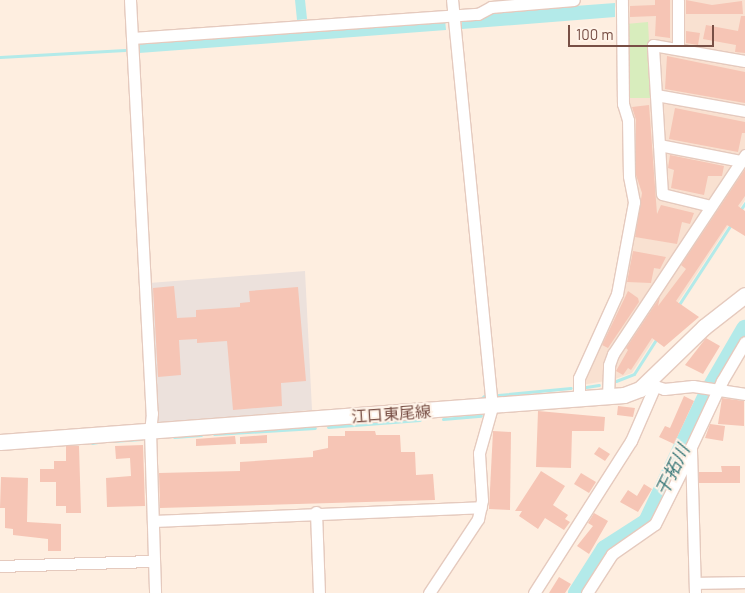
<!DOCTYPE html>
<meta charset="utf-8">
<style>
body{margin:0}
#map{position:relative;width:745px;height:593px;overflow:hidden;background:#feeee0;font-family:Barlow,"Noto Sans JP",sans-serif}
div>[style]{position:absolute}
.residential>*{inset:0;background:#f9e1d1}
.industrial>*{inset:0;background:#ece1dc}
.green>*{inset:0;background:#d8edbd}
.water>*{inset:0;background:#b3eae9}
.stream>*{height:3px;margin:-1.5px;padding:0 1.5px;transform-origin:1.5px;border-radius:1.5px;background:#b3eae9}
.river>*{height:18px;margin:-9px;padding:0 9px;transform-origin:9px;border-radius:9px;background:#b3eae9}
.building>*{inset:0;background:#f6c5b5}
.roads{filter:drop-shadow(1px 0 #e5cabe) drop-shadow(-1px 0 #e5cabe) drop-shadow(0 1px #e5cabe) drop-shadow(0 -1px #e5cabe)}
.minor>*{height:11px;margin:-5.5px;padding:0 5.5px;transform-origin:5.5px;border-radius:5.5px;background:#fff}
.secondary>*{height:15px;margin:-7.5px;padding:0 7.5px;transform-origin:7.5px;border-radius:7.5px;background:#fff}
span{translate:-50% -50%;white-space:nowrap;text-align:center;line-height:1.15;-webkit-text-stroke:4px #fff3e8;paint-order:stroke}
.street-label{font-size:16px;color:#784f45}
.water-label{font-size:18px;color:#357677;font-style:italic}
.scale{position:absolute;left:568px;top:25px;width:146px;height:22px;box-sizing:border-box;border:2px solid #784f45;border-top:0;padding-left:6px;font-size:15px;line-height:18px;white-space:nowrap;color:#784f45;-webkit-text-stroke:4px #fff3e8;paint-order:stroke}
</style>
<div id="map">
<div class="residential">
<div style="clip-path:polygon(617px 0,745px 0,745px 200px,632px 373px,612px 380px,575px 386px,612px 297px,630px 201px)"></div>
</div>
<div class="industrial">
<div style="clip-path:polygon(305px 271px,312px 410px,156px 423px,149px 283px)"></div>
</div>
<div class="green">
<div style="clip-path:polygon(648px 22px,652px 98px,625px 98px,626px 24px)"></div>
</div>
<div class="water">
<div style="clip-path:polygon(295px 0,305px 0,307px 19px,297px 20px)"></div>
<div style="clip-path:polygon(615px 3px,615px 17px,462px 29px,462px 18px,495px 12px)"></div>
<div style="clip-path:polygon(445px 19px,446px 30px,139px 53px,138px 44px)"></div>
</div>
<div class="stream">
<div style="left:0;top:57px;width:125px;rotate:-3.2deg"></div>
<div style="left:739px;top:212px;width:11px;rotate:-56deg"></div>
<div style="left:678px;top:306px;width:99px;rotate:-57deg"></div>
<div style="left:616px;top:381px;width:19px;rotate:-21deg"></div>
<div style="left:634px;top:374px;width:43px;rotate:-57.4deg"></div>
<div style="left:586px;top:387px;width:13px;rotate:-9deg"></div>
<div style="left:498px;top:395px;width:73px;rotate:-5.5deg"></div>
<div style="left:481px;top:399px;width:4px;rotate:-45deg"></div>
<div style="left:443px;top:419px;width:38px;rotate:-5deg"></div>
<div style="left:328px;top:427px;width:92px;rotate:-4.4deg"></div>
<div style="left:214px;top:434px;width:101px;rotate:-3.4deg"></div>
<div style="left:174px;top:437px;width:27px;rotate:-4deg"></div>
<div style="left:113px;top:441px;width:28px;rotate:-4deg"></div>
<div style="left:92px;top:443px;width:6px;rotate:-9deg"></div>
</div>
<div class="river">
<div style="left:577px;top:593px;width:52px;rotate:-57.5deg"></div>
<div style="left:605px;top:549px;width:50px;rotate:-32.7deg"></div>
<div style="left:647px;top:522px;width:145px;rotate:-64.7deg"></div>
<div style="left:709px;top:391px;width:72px;rotate:-59.9deg"></div>
</div>
<div class="building">
<div style="clip-path:polygon(655px 0,670px 0,670px 38px,655px 36px,656px 16px,630px 17px,630px 6px,655px 5px)"></div>
<div style="clip-path:polygon(686px 0,712px 5px,742px 1px,743px 14px,686px 14px)"></div>
<div style="clip-path:polygon(741px 16px,745px 16px,745px 53px,735px 52px,736px 45px,703px 39px,706px 25px,738px 31px)"></div>
<div style="clip-path:polygon(686px 31px,700px 33px,698px 45px,686px 43px)"></div>
<div style="clip-path:polygon(667px 56px,745px 72px,745px 103px,665px 89px)"></div>
<div style="clip-path:polygon(649px 105px,657px 214px,661px 205px,694px 213px,690px 224px,682px 222px,677px 244px,635px 237px,642px 193px,636px 175px,636px 120px,632px 107px)"></div>
<div style="clip-path:polygon(675px 108px,745px 122px,745px 133px,742px 133px,738px 152px,669px 139px)"></div>
<div style="clip-path:polygon(670px 155px,724px 166px,722px 176px,708px 176px,704px 195px,671px 188px,674px 170px,668px 168px)"></div>
<div style="clip-path:polygon(745px 169px,745px 196px,738px 206px,745px 211px,745px 236px,727px 225px,676px 301px,699px 317px,664px 347px,652px 338px,631px 370px,628px 368px,623px 375px,616px 371px,628px 350px,626px 348px,660px 297px,658px 306px,686px 269px,681px 265px)"></div>
<div style="clip-path:polygon(633px 251px,666px 257px,660px 269px,654px 268px,651px 283px,627px 282px)"></div>
<div style="clip-path:polygon(174px 286px,177px 318px,196px 317px,196px 310px,240px 307px,240px 303px,250px 302px,249px 291px,298px 287px,306px 381px,281px 383px,282px 406px,233px 410px,227px 341px,197px 343px,197px 339px,179px 340px,181px 375px,158px 377px,153px 288px)"></div>
<div style="clip-path:polygon(628px 291px,638px 298px,639px 302px,608px 348px,602px 345px)"></div>
<div style="clip-path:polygon(706px 338px,720px 346px,703px 374px,685px 365px)"></div>
<div style="clip-path:polygon(684px 396px,694px 401px,674px 444px,659px 437px,665px 426px,670px 428px)"></div>
<div style="clip-path:polygon(722px 398px,744px 401px,744px 426px,718px 424px)"></div>
<div style="clip-path:polygon(618px 406px,635px 408px,633px 417px,617px 415px)"></div>
<div style="clip-path:polygon(538px 411px,605px 417px,604px 431px,572px 431px,571px 468px,536px 467px)"></div>
<div style="clip-path:polygon(710px 424px,725px 426px,723px 441px,705px 438px)"></div>
<div style="clip-path:polygon(345px 431px,375px 431px,376px 435px,400px 435px,401px 452px,415px 452px,416px 475px,433px 474px,435px 500px,160px 508px,159px 473px,240px 471px,240px 462px,313px 457px,313px 451px,328px 448px,328px 436px,345px 436px)"></div>
<div style="clip-path:polygon(493px 431px,511px 432px,510px 510px,489px 509px)"></div>
<div style="clip-path:polygon(267px 435px,267px 443px,240px 444px,240px 437px)"></div>
<div style="clip-path:polygon(235px 436px,236px 444px,196px 446px,196px 439px)"></div>
<div style="clip-path:polygon(143px 445px,145px 506px,107px 507px,106px 478px,131px 476px,130px 458px,116px 459px,115px 446px)"></div>
<div style="clip-path:polygon(66px 446px,79px 446px,81px 513px,66px 513px,66px 506px,56px 506px,56px 482px,40px 482px,40px 469px,54px 469px,54px 461px,66px 461px)"></div>
<div style="clip-path:polygon(599px 447px,610px 454px,605px 461px,594px 454px)"></div>
<div style="clip-path:polygon(721px 466px,740px 466px,740px 483px,699px 483px,699px 472px,722px 472px)"></div>
<div style="clip-path:polygon(541px 471px,565px 486px,553px 505px,568px 515px,565px 519px,570px 522px,564px 530px,545px 518px,538px 529px,519px 516px,522px 511px,515px 511px)"></div>
<div style="clip-path:polygon(581px 473px,596px 482px,589px 493px,574px 484px)"></div>
<div style="clip-path:polygon(1px 477px,28px 478px,27px 522px,61px 524px,61px 551px,48px 551px,48px 539px,13px 535px,13px 529px,5px 528px,5px 508px,0 508px)"></div>
<div style="clip-path:polygon(644px 484px,652px 489px,638px 512px,620px 502px,628px 490px,637px 496px)"></div>
<div style="clip-path:polygon(594px 513px,608px 521px,589px 554px,577px 546px,593px 526px,588px 523px)"></div>
<div style="clip-path:polygon(559px 577px,571px 584px,565px 593px,549px 593px)"></div>
</div>
<div class="roads">
<div class="minor">
<div style="left:130px;top:0;width:414px;rotate:87deg"></div>
<div style="left:152px;top:413px;width:18px;rotate:96deg"></div>
<div style="left:150px;top:431px;width:162px;rotate:88.2deg"></div>
<div style="left:132px;top:38px;width:347px;rotate:-4deg"></div>
<div style="left:478px;top:14px;width:15px;rotate:-28deg"></div>
<div style="left:491px;top:7px;width:83px;rotate:-4.8deg"></div>
<div style="left:678px;top:49px;width:49px;rotate:-90deg"></div>
<div style="left:656px;top:95px;width:90px;rotate:10.2deg"></div>
<div style="left:659px;top:145px;width:84px;rotate:11deg"></div>
<div style="left:711px;top:206px;width:50px;rotate:-166.2deg"></div>
<div style="left:662px;top:194px;width:149px;rotate:-93.5deg"></div>
<div style="left:653px;top:45px;width:93px;rotate:9.9deg"></div>
<div style="left:649px;top:384px;width:16px;rotate:18deg"></div>
<div style="left:664px;top:389px;width:29px;rotate:-6deg"></div>
<div style="left:693px;top:386px;width:53px;rotate:8.7deg"></div>
<div style="left:608px;top:397px;width:32px;rotate:-88deg"></div>
<div style="left:609px;top:365px;width:12px;rotate:-70deg"></div>
<div style="left:613px;top:354px;width:239px;rotate:-56.4deg"></div>
<div style="left:579px;top:400px;width:22px;rotate:-90deg"></div>
<div style="left:579px;top:378px;width:92px;rotate:-65.7deg"></div>
<div style="left:617px;top:294px;width:94px;rotate:-79.5deg"></div>
<div style="left:634px;top:202px;width:26px;rotate:-101deg"></div>
<div style="left:629px;top:176px;width:56px;rotate:-91deg"></div>
<div style="left:628px;top:120px;width:17px;rotate:-107deg"></div>
<div style="left:623px;top:104px;width:104px;rotate:-90.6deg"></div>
<div style="left:316px;top:512px;width:81px;rotate:87.9deg"></div>
<div style="left:153px;top:521px;width:328px;rotate:-2.4deg"></div>
<div style="left:0;top:566px;width:154px;rotate:-1.9deg"></div>
<div style="left:695px;top:583px;width:50px;rotate:-1.1deg"></div>
<div style="left:429px;top:593px;width:89px;rotate:-56.5deg"></div>
<div style="left:478px;top:519px;width:19px;rotate:-78deg"></div>
<div style="left:482px;top:500px;width:47px;rotate:-93.7deg"></div>
<div style="left:479px;top:453px;width:48px;rotate:-74.2deg"></div>
<div style="left:492px;top:407px;width:409px;rotate:-95.6deg"></div>
<div style="left:534px;top:593px;width:180px;rotate:-57.5deg"></div>
<div style="left:631px;top:441px;width:58px;rotate:-66.5deg"></div>
<div style="left:587px;top:593px;width:46px;rotate:-57.3deg"></div>
<div style="left:612px;top:554px;width:52px;rotate:-34.9deg"></div>
<div style="left:655px;top:524px;width:78px;rotate:-63.4deg"></div>
<div style="left:695px;top:593px;width:146px;rotate:-91.6deg"></div>
<div style="left:691px;top:447px;width:73px;rotate:-64.8deg"></div>
<div style="left:722px;top:381px;width:45px;rotate:-59.5deg"></div>
</div>
<div class="secondary">
<div style="left:0;top:442px;width:626px;rotate:-4.31deg"></div>
<div style="left:624px;top:395px;width:17px;rotate:-21deg"></div>
<div style="left:640px;top:389px;width:89px;rotate:-44.1deg"></div>
<div style="left:704px;top:327px;width:52px;rotate:-38deg"></div>
</div>
</div>
<div class="street-label">
<span style="left:391px;top:414px;rotate:-4deg">江口東尾線</span>
</div>
<div class="water-label">
<span style="left:672px;top:470px;rotate:-64deg">干拓川</span>
</div>
<div class="scale">100 m</div>
</div>
